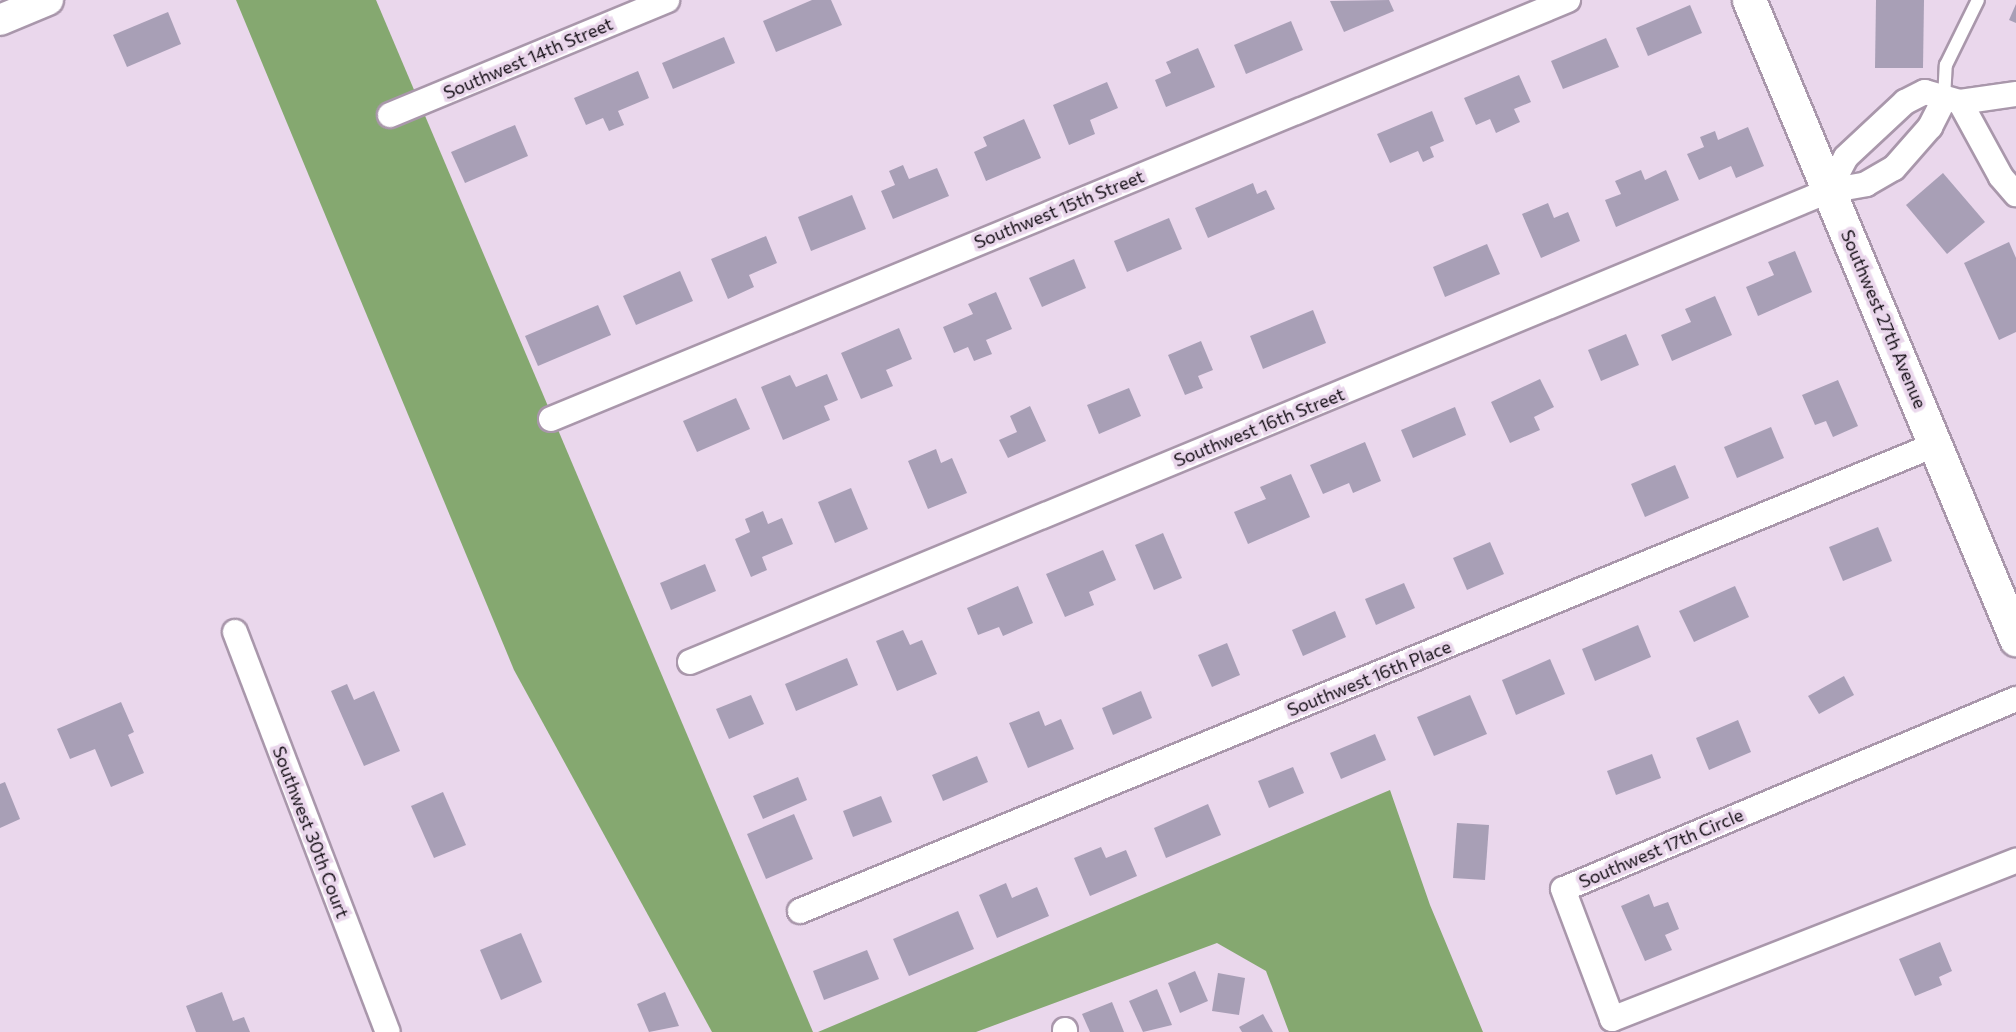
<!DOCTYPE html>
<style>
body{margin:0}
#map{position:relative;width:2016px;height:1032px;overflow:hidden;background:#ead7ec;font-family:Commissioner,sans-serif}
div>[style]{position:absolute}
.forest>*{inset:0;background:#85a870}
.building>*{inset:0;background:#a89fb6}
.roads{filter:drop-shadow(2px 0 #a997ab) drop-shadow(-2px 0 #a997ab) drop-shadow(0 2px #a997ab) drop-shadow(0 -2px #a997ab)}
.service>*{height:12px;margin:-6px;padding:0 6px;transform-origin:6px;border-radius:6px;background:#fff}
.minor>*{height:24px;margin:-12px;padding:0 12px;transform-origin:12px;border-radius:12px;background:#fff}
.tertiary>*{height:30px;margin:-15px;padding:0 15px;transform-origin:15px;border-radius:15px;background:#fff}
.secondary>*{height:33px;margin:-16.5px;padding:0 16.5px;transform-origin:16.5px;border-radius:16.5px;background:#fff}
span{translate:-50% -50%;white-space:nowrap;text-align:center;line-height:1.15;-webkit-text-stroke:7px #ead7ec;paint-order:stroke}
.street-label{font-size:18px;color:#130d14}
</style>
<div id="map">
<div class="forest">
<div style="clip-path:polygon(236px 0,376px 0,813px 1032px,712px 1032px,514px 670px)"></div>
<div style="clip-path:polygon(1390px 790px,1430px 905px,1483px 1032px,1289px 1032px,1266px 971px,1217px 943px,976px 1032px,818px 1032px)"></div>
</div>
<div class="building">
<div style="clip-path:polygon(812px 0,831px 0,842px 25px,776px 52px,763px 21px)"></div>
<div style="clip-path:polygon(1389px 0,1394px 11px,1344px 32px,1330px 1px)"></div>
<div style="clip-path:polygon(1876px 0,1924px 0,1923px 68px,1875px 68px)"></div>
<div style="clip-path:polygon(2016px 4px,2016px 23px,2009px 20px)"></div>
<div style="clip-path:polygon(1690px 5px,1702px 33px,1648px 56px,1636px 28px)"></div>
<div style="clip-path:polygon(168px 12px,181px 44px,127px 67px,113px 35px)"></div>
<div style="clip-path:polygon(1291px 21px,1303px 50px,1246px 74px,1234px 45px)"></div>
<div style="clip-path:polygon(724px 37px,735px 63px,673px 89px,662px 63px)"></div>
<div style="clip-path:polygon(1606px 38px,1619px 67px,1563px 89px,1551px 61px)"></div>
<div style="clip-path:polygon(1198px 48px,1215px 87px,1166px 107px,1155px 80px,1171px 73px,1166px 62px)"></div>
<div style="clip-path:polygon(638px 71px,649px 98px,618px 111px,624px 125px,609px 131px,603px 118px,586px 125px,574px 98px)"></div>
<div style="clip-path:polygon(1519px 75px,1531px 102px,1514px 109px,1520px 122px,1496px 133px,1490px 119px,1476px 125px,1464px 98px)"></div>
<div style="clip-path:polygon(1107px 82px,1118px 108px,1090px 120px,1095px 134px,1069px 145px,1053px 105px)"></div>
<div style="clip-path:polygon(1432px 111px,1444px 141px,1430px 147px,1434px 157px,1423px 162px,1418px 151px,1390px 163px,1377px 134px)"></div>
<div style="clip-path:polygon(1024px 119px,1041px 158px,986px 181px,974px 152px,987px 146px,983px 137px)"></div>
<div style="clip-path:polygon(515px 125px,528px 156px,465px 183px,451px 152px)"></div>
<div style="clip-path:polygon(1748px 127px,1764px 166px,1736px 178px,1731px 166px,1699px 180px,1687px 154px,1704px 147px,1700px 137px,1715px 131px,1718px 140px)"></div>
<div style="clip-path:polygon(903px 165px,909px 179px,937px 168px,949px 196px,893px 219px,881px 191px,895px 185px,889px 171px)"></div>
<div style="clip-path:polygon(1641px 170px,1645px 180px,1666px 170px,1679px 200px,1616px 227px,1605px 200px,1621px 194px,1615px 181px)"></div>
<div style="clip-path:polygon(1943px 173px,1985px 222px,1947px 254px,1906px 205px)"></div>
<div style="clip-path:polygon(1253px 183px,1257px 194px,1266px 190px,1275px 209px,1208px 238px,1195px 208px)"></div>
<div style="clip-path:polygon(852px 195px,866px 229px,811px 251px,798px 217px)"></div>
<div style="clip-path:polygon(1548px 203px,1554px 218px,1568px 212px,1580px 241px,1541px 258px,1522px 214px)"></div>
<div style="clip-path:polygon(1169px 218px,1182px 249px,1127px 272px,1114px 241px)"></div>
<div style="clip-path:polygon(766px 236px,777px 263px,749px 275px,754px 287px,728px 299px,711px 259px)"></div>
<div style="clip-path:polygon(2009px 242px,2016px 258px,2016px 332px,1999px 340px,1964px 263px)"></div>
<div style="clip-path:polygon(1487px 244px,1500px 274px,1445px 297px,1433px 267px)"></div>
<div style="clip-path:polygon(1795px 251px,1812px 292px,1758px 316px,1746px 287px,1774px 275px,1768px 262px)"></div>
<div style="clip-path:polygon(1074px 259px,1086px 288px,1042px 307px,1029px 278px)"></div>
<div style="clip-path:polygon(680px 271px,693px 301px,636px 325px,623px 296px)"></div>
<div style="clip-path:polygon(996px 292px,1012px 329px,986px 340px,992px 354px,974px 361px,968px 347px,954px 353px,943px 327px,973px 314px,968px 304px)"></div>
<div style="clip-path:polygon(1715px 296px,1732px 335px,1672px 361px,1661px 335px,1691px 322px,1685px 309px)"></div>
<div style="clip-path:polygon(598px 305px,611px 335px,538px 366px,525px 336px)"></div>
<div style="clip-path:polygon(1313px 310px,1326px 343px,1263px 369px,1250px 336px)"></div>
<div style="clip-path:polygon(899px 328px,912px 359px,886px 370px,893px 386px,861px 399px,841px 353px)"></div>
<div style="clip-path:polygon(1626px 334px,1639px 365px,1601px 381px,1588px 350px)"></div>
<div style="clip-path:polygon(1201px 341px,1213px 370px,1198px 376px,1203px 388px,1185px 395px,1168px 355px)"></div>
<div style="clip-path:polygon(827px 374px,838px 400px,824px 406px,830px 420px,783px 440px,761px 387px,790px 375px,796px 387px)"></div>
<div style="clip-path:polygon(1540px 379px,1554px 407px,1534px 417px,1540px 430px,1510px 443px,1491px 402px)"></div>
<div style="clip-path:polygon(1838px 380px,1858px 426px,1833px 437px,1826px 421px,1815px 425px,1802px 395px)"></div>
<div style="clip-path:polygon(1129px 388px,1141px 416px,1099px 434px,1087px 405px)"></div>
<div style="clip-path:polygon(736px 398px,750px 429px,697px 452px,683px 421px)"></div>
<div style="clip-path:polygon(1030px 406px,1046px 441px,1008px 458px,999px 440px,1017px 432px,1010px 416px)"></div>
<div style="clip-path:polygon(1455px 407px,1466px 435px,1413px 458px,1401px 430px)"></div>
<div style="clip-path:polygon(1771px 427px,1784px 458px,1737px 478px,1724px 447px)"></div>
<div style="clip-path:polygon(1365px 442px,1381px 481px,1353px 493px,1349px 483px,1323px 494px,1310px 465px)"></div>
<div style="clip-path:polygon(936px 449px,941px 463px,952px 458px,967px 493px,928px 509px,908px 461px)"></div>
<div style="clip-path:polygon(1675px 465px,1689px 498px,1645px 517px,1631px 484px)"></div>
<div style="clip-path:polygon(1291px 474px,1310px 517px,1248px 544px,1234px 512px,1266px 499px,1260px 487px)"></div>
<div style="clip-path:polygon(851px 488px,868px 529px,835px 543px,818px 502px)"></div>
<div style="clip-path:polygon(763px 511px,768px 524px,782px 518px,793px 544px,762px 557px,767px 570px,751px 577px,735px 539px,750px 532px,745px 519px)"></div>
<div style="clip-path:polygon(1878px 527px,1892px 561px,1843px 581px,1829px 547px)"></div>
<div style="clip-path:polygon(1163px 533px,1182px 578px,1154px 590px,1135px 545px)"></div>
<div style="clip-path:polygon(1490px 542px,1504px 574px,1467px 590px,1453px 558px)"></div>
<div style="clip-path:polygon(1103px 550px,1116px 580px,1089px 592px,1094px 605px,1065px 617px,1046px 574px)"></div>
<div style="clip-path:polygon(705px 564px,716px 591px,671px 610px,660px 583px)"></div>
<div style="clip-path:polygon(1404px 583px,1415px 608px,1376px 625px,1365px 599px)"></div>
<div style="clip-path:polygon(1018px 586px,1033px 623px,1003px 636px,999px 627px,978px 635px,967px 608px)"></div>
<div style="clip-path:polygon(1735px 586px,1749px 617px,1694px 642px,1679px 611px)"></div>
<div style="clip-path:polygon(1335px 611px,1346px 637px,1303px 656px,1292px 630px)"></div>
<div style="clip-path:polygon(1638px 625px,1651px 657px,1595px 681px,1582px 649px)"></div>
<div style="clip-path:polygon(903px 630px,910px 645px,922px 640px,937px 674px,897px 691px,876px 641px)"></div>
<div style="clip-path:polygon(1227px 643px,1240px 675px,1212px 687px,1198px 655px)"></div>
<div style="clip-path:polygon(847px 658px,858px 685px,796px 711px,785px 684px)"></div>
<div style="clip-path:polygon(1550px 659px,1565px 694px,1516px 715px,1502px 680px)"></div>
<div style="clip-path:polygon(1844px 676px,1854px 695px,1819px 714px,1808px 696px)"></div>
<div style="clip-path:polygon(347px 684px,354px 700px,374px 691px,400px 751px,364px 766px,331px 691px)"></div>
<div style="clip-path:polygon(1141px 691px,1152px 718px,1113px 735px,1102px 708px)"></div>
<div style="clip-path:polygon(751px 695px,764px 724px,729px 739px,716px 709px)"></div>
<div style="clip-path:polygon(1470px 695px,1487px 734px,1434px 756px,1417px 717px)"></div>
<div style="clip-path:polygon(121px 702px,134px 732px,128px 735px,144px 773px,111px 787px,95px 749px,70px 759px,57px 729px)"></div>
<div style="clip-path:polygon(1039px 711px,1045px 726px,1061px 719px,1074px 749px,1028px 768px,1009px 723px)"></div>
<div style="clip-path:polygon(1738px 720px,1751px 752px,1709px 770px,1696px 738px)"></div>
<div style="clip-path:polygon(1375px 734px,1386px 760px,1341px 779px,1330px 753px)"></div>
<div style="clip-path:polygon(1652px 754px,1661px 778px,1616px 795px,1607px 771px)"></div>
<div style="clip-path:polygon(977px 756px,988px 782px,943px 801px,932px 775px)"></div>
<div style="clip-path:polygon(1293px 767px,1304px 793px,1269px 808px,1258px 781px)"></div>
<div style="clip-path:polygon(798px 777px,807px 800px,763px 819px,753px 796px)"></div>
<div style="clip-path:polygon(5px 782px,20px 819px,0 828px,0 784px)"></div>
<div style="clip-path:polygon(443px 792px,466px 845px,434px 858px,411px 806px)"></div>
<div style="clip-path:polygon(881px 796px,892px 822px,853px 837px,843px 811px)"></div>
<div style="clip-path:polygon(1208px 804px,1221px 835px,1166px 858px,1154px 828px)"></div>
<div style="clip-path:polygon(794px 814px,813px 859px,766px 879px,747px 834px)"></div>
<div style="clip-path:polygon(1457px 823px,1489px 825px,1485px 880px,1453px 878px)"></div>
<div style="clip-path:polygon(1101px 847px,1106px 858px,1126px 850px,1137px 876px,1090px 896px,1074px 858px)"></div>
<div style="clip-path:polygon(1006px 883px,1012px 898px,1037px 887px,1049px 916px,997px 938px,979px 895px)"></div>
<div style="clip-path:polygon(1649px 894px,1654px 907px,1668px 902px,1679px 929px,1665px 935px,1672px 950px,1645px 961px,1621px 906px)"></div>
<div style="clip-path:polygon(958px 911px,974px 949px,909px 976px,893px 939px)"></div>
<div style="clip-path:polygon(521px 933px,542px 982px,501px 1000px,480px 950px)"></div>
<div style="clip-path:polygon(1940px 942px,1952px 971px,1939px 977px,1942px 985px,1915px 996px,1899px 959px)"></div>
<div style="clip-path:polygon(867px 950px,879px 979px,824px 1000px,813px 971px)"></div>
<div style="clip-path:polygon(1195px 971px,1208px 1001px,1180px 1013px,1168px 983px)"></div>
<div style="clip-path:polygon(1218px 973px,1245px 978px,1239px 1015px,1212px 1011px)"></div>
<div style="clip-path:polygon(1157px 989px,1172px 1025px,1143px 1032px,1129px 1001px)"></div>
<div style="clip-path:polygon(222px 992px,233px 1021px,244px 1017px,250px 1032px,196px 1032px,186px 1006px)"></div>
<div style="clip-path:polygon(665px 992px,679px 1026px,649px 1032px,637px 1004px)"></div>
<div style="clip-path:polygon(1112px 1002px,1124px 1032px,1090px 1032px,1082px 1014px)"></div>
<div style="clip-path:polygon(1263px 1014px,1273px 1032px,1242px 1032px,1239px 1027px)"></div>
</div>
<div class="roads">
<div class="service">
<div style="left:1944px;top:99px;width:34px;rotate:-87deg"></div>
<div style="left:1946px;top:65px;width:72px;rotate:-63.8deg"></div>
</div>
<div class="minor">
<div style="left:1960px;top:102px;width:85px;rotate:61.3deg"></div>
<div style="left:2001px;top:177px;width:23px;rotate:49deg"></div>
<div style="left:390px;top:115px;width:300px;rotate:-22.5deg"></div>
<div style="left:1828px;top:191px;width:38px;rotate:-62deg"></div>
<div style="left:1846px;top:157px;width:81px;rotate:-43deg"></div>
<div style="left:1905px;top:102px;width:22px;rotate:-27deg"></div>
<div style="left:1925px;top:92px;width:36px;rotate:16deg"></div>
<div style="left:1960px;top:102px;width:57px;rotate:-8.1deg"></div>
<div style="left:551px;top:419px;width:1100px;rotate:-22.39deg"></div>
<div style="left:235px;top:632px;width:428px;rotate:69.1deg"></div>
<div style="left:690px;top:662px;width:1232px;rotate:-22.48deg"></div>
<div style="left:1828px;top:191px;width:39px;rotate:-10deg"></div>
<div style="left:1866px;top:184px;width:32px;rotate:-30deg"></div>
<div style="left:1894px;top:168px;width:55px;rotate:-48.7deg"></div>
<div style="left:1930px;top:127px;width:31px;rotate:-63deg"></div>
<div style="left:2016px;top:699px;width:491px;rotate:157.2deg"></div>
<div style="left:1563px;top:889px;width:139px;rotate:69.3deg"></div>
<div style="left:1612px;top:1019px;width:434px;rotate:-21.4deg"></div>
<div style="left:800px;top:911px;width:1229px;rotate:-22.33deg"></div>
<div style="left:1065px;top:1030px;width:2px;rotate:90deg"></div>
</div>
<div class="tertiary">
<div style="left:0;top:20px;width:52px;rotate:-22.6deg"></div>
</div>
<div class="secondary">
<div style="left:1749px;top:0;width:693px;rotate:67.32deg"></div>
</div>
</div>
<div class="street-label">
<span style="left:528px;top:58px;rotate:-23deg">Southwest 14th Street</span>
<span style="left:1059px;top:209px;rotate:-22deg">Southwest 15th Street</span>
<span style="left:1884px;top:319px;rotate:67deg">Southwest 27th Avenue</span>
<span style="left:1259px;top:427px;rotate:-22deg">Southwest 16th Street</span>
<span style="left:1369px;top:678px;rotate:-22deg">Southwest 16th Place</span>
<span style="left:311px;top:832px;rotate:69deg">Southwest 30th Court</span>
<span style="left:1661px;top:848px;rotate:-23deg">Southwest 17th Circle</span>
</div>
</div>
